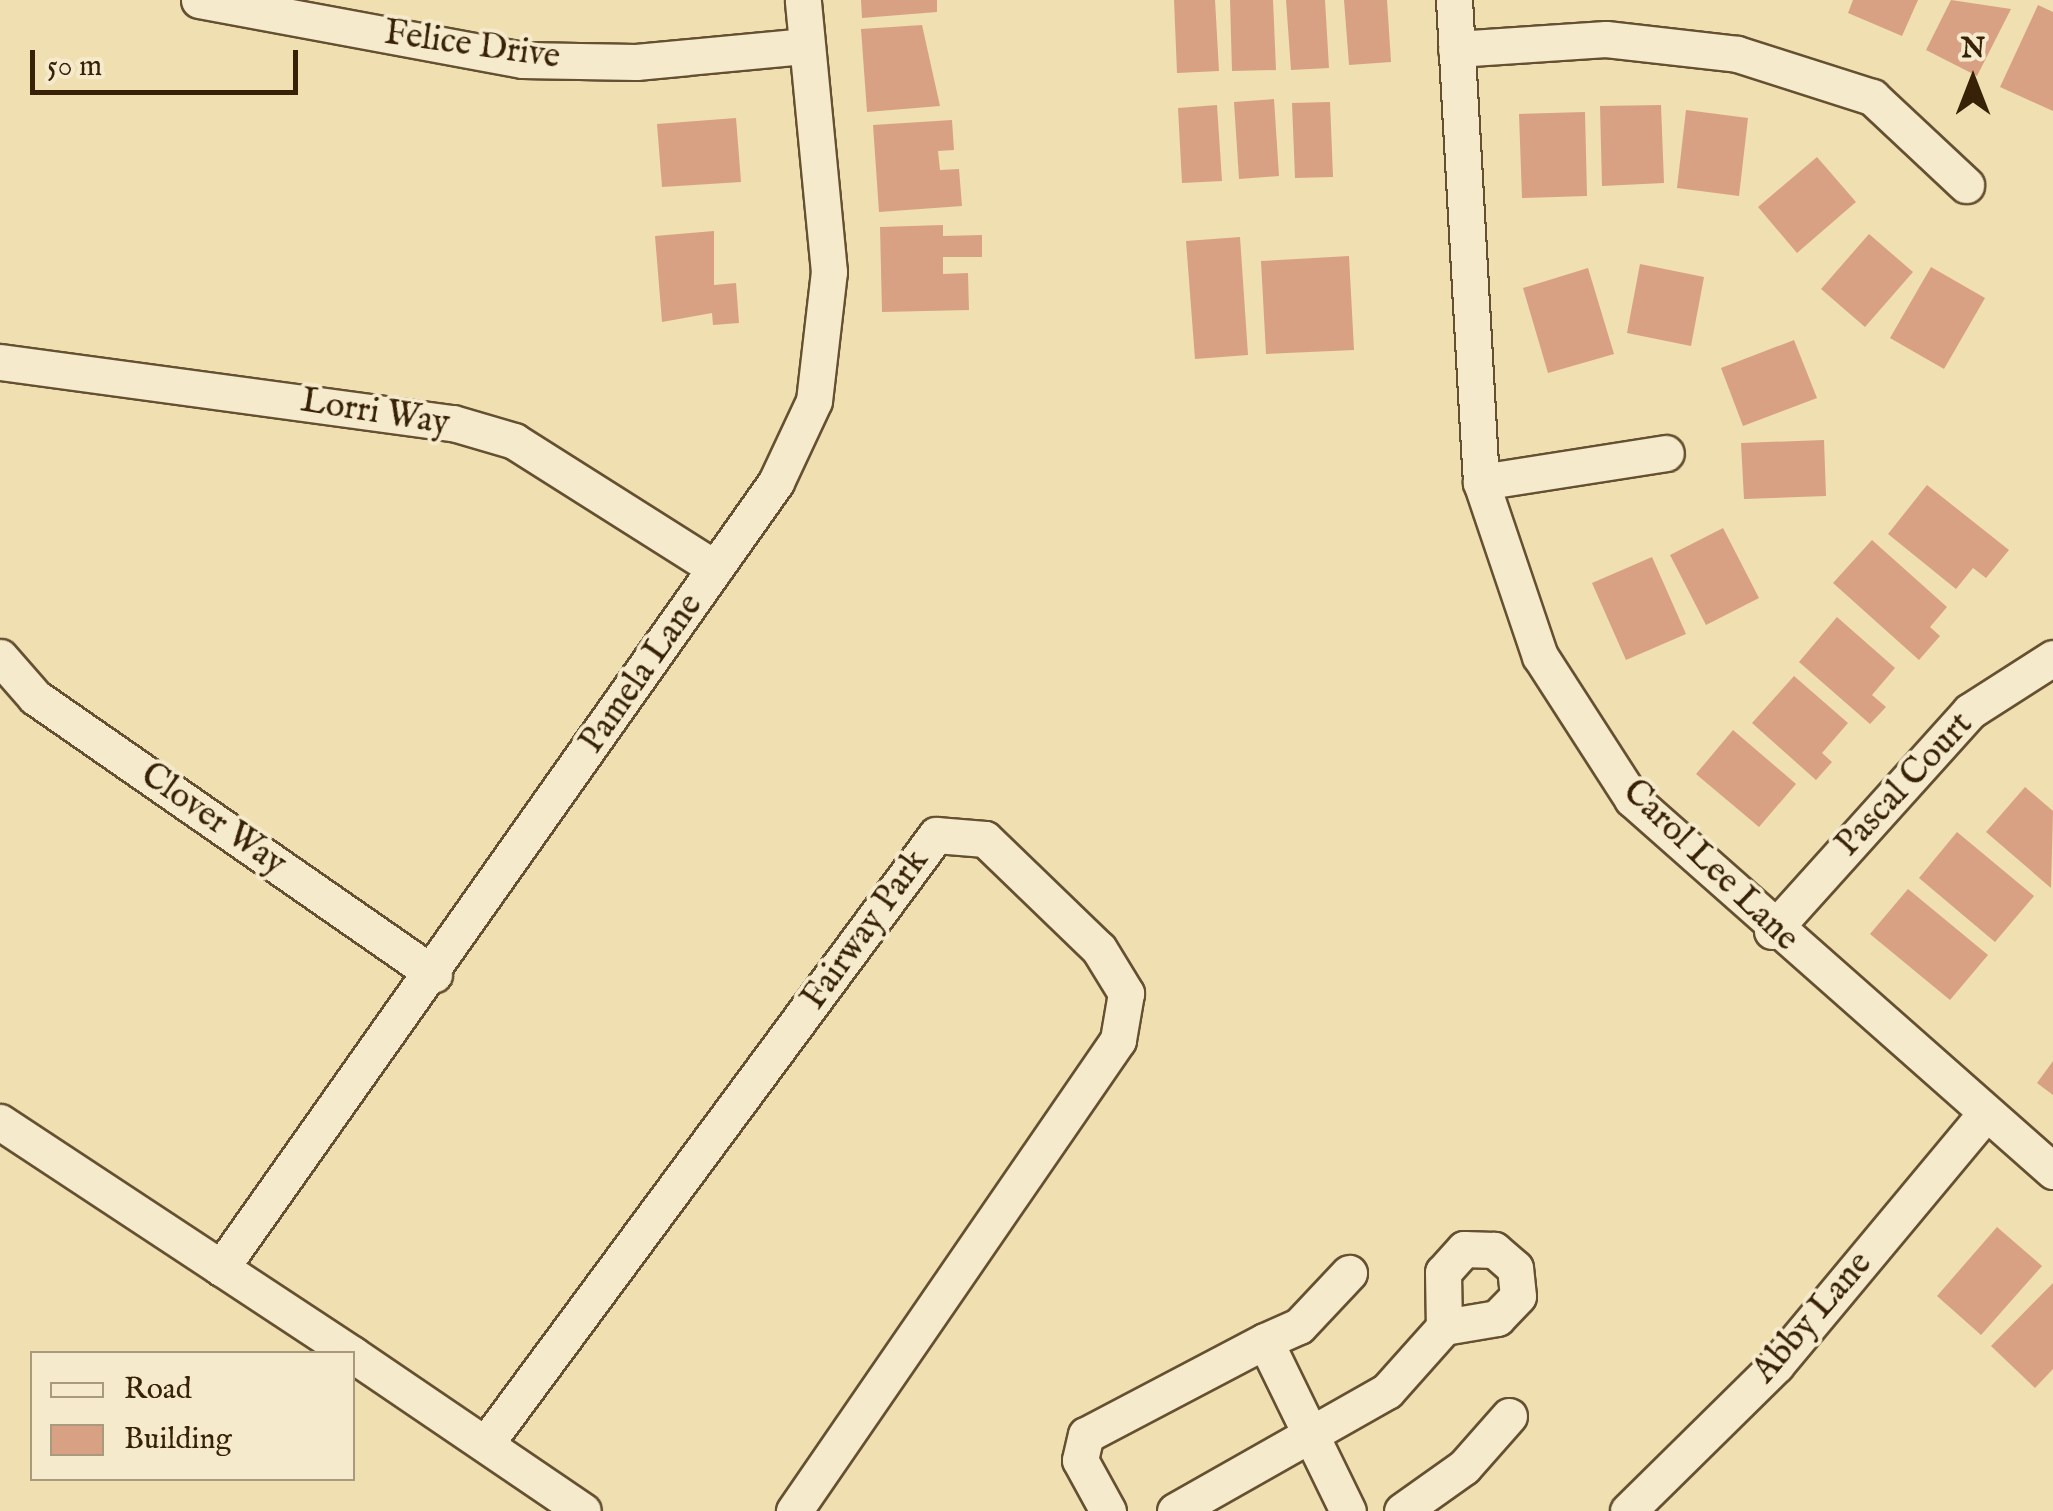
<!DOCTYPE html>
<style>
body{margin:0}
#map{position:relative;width:2053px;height:1511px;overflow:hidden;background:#f0dfb0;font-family:"IM FELL English",serif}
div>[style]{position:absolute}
.building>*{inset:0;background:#d9a183}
.roads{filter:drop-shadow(2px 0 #655031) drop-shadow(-2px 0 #655031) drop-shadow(0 2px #655031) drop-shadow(0 -2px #655031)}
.minor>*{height:35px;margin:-17.5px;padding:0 17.5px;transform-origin:17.5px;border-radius:17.5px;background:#f5eacc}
span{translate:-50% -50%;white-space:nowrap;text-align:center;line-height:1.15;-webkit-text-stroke:8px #f5eacc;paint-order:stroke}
.street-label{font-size:35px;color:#372107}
.legend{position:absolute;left:30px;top:1351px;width:325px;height:130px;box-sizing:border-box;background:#f5eacc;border:2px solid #a99a7d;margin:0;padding:12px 18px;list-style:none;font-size:30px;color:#372107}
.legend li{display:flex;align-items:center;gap:20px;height:50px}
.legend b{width:50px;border:2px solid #a99a7d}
.north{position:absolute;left:1923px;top:30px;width:100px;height:100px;-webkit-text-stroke:8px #f5eacc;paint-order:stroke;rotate:0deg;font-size:28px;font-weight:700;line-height:40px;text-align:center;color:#372107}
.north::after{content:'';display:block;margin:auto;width:35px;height:45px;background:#372107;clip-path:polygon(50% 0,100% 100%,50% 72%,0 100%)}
.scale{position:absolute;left:30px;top:50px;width:268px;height:45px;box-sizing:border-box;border:5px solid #372107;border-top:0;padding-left:12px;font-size:30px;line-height:35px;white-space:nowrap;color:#372107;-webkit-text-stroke:8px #f5eacc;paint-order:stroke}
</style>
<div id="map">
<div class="building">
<div style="clip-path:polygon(861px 0,937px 0,937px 12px,862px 18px)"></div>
<div style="clip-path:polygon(1174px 0,1215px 0,1219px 71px,1177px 73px)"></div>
<div style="clip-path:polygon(1230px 0,1273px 0,1276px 70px,1232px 71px)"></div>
<div style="clip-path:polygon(1286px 0,1325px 0,1329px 68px,1291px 70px)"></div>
<div style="clip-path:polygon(1344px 0,1387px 0,1391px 62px,1349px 65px)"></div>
<div style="clip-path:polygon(1853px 0,1918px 0,1902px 36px,1848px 13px)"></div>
<div style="clip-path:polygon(1951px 0,2011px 9px,1977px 76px,1926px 50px)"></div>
<div style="clip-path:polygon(2038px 5px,2053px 12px,2053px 111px,2000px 87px)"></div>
<div style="clip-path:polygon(922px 25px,940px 106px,867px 112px,861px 29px)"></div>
<div style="clip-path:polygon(1274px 99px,1279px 176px,1239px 179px,1234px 102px)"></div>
<div style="clip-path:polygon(1330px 102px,1333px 177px,1295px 178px,1292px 103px)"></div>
<div style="clip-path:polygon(1217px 105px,1222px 181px,1182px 183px,1178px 108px)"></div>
<div style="clip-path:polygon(1661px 105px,1664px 183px,1602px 186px,1600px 106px)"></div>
<div style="clip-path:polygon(1686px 110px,1748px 118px,1739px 196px,1677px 188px)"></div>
<div style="clip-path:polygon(1585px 112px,1587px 196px,1522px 198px,1519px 114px)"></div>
<div style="clip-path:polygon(736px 118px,741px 182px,662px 187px,657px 124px)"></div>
<div style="clip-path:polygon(952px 120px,954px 150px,938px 151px,940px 170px,959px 169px,962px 206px,879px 212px,873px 125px)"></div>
<div style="clip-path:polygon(1817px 157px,1856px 202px,1797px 253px,1758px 207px)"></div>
<div style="clip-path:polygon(943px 225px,943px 236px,982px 235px,982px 257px,943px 257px,943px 274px,968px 273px,969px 310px,882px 312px,880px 227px)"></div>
<div style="clip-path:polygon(714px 231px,714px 285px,736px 283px,739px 323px,713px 325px,712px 313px,662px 322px,655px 236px)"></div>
<div style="clip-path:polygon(1869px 234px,1913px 272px,1865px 327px,1821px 289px)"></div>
<div style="clip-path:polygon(1240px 237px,1248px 355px,1195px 359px,1186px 241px)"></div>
<div style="clip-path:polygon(1349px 256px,1354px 350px,1266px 354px,1261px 261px)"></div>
<div style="clip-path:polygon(1640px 264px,1704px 277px,1691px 346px,1627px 333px)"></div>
<div style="clip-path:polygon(1931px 267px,1985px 298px,1944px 369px,1890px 338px)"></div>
<div style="clip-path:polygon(1588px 268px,1614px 354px,1548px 373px,1523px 288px)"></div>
<div style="clip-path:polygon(1794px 340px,1817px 398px,1743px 426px,1721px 368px)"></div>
<div style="clip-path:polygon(1824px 440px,1826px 496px,1744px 499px,1741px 443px)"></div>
<div style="clip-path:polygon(1927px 485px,2009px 550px,1986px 578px,1973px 568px,1956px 589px,1888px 534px)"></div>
<div style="clip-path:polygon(1723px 528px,1759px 598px,1706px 625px,1670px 555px)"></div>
<div style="clip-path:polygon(1872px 540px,1947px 607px,1930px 627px,1940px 636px,1919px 660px,1833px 583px)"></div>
<div style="clip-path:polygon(1652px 557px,1686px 634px,1626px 660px,1592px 583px)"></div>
<div style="clip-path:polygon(1837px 617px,1895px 668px,1872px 695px,1886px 707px,1870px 724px,1799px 662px)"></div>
<div style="clip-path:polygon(1794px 676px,1848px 723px,1822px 753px,1832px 762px,1816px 780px,1752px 723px)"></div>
<div style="clip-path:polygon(1733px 730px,1796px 784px,1759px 827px,1696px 774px)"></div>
<div style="clip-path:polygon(2025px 787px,2053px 811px,2051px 888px,1986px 832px)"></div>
<div style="clip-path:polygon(1957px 832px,2034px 896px,1995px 942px,1919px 878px)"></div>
<div style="clip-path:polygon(1908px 889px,1988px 955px,1950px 1000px,1870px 934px)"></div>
<div style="clip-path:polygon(2053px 1061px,2053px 1095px,2037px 1083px)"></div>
<div style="clip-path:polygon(1997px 1227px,2042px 1266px,1981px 1335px,1937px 1296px)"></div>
<div style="clip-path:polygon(2053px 1283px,2053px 1369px,2035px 1388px,1991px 1346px)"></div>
</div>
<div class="roads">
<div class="minor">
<div style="left:199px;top:0;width:329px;rotate:10.5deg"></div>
<div style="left:522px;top:60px;width:114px;rotate:1deg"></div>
<div style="left:636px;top:62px;width:171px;rotate:-5.4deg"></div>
<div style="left:1454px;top:0;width:483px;rotate:86.8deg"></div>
<div style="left:1481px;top:482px;width:184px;rotate:71.3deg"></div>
<div style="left:1540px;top:656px;width:170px;rotate:57.2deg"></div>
<div style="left:1632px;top:799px;width:562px;rotate:41.46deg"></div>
<div style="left:1456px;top:49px;width:150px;rotate:-3.8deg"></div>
<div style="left:1606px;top:39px;width:132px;rotate:6.5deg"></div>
<div style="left:1737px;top:54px;width:142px;rotate:17.7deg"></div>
<div style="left:1872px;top:97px;width:129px;rotate:43.1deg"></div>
<div style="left:0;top:362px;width:457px;rotate:7.7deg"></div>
<div style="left:453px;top:423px;width:64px;rotate:16.4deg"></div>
<div style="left:514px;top:441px;width:238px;rotate:32.3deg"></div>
<div style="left:1481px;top:482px;width:187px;rotate:-8.9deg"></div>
<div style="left:0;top:657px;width:53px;rotate:48.8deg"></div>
<div style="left:35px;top:697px;width:486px;rotate:34.8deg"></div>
<div style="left:1772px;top:931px;width:296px;rotate:-48deg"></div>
<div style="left:1970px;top:711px;width:98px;rotate:-32.6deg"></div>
<div style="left:0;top:1122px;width:422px;rotate:33.4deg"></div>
<div style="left:221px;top:1268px;width:962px;rotate:-54.77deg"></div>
<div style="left:776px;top:482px;width:89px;rotate:-64.9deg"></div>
<div style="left:814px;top:401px;width:130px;rotate:-83.4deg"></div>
<div style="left:829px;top:272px;width:273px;rotate:-95.5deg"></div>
<div style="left:1265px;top:1341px;width:37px;rotate:-24deg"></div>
<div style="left:1299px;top:1326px;width:73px;rotate:-46.7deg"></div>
<div style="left:352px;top:1354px;width:279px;rotate:34.2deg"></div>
<div style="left:487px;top:1442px;width:755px;rotate:-53.51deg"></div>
<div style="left:936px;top:835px;width:49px;rotate:4.7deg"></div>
<div style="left:985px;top:839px;width:158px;rotate:44deg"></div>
<div style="left:1099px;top:949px;width:52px;rotate:58.5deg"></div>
<div style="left:1126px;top:993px;width:48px;rotate:99.7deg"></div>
<div style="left:1118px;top:1040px;width:572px;rotate:124.52deg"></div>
<div style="left:1108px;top:1511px;width:58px;rotate:-118.8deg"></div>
<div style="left:1080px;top:1460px;width:26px;rotate:-77deg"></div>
<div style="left:1086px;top:1435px;width:202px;rotate:-27.7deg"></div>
<div style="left:1265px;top:1341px;width:189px;rotate:64deg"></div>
<div style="left:1175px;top:1511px;width:244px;rotate:-29.5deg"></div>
<div style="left:1387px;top:1391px;width:86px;rotate:-48.3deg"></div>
<div style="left:1444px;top:1327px;width:54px;rotate:-9.6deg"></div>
<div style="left:1497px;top:1318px;width:30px;rotate:-46deg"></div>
<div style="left:1518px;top:1296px;width:28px;rotate:-96deg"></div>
<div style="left:1515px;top:1268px;width:28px;rotate:-139deg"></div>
<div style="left:1494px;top:1250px;width:30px;rotate:-178deg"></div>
<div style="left:1464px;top:1249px;width:31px;rotate:132deg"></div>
<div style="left:1443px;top:1272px;width:55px;rotate:89deg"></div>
<div style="left:1402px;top:1511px;width:76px;rotate:-35.4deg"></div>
<div style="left:1464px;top:1467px;width:68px;rotate:-48.6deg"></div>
<div style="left:1628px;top:1511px;width:208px;rotate:-44.6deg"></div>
<div style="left:1776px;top:1365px;width:328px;rotate:-50.2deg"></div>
</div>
</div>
<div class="street-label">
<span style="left:472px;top:46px;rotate:8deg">Felice Drive</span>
<span style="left:375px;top:413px;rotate:9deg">Lorri Way</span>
<span style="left:642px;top:674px;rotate:-55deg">Pamela Lane</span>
<span style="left:1905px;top:785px;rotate:-47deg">Pascal Court</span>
<span style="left:213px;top:820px;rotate:35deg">Clover Way</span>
<span style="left:1710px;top:866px;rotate:44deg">Carol Lee Lane</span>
<span style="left:866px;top:930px;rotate:-54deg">Fairway Park</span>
<span style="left:1813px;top:1318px;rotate:-49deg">Abby Lane</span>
</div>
<ul class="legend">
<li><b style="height:12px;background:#f5eacc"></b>Road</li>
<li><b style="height:28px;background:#d9a183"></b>Building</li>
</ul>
<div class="north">N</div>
<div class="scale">50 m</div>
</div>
